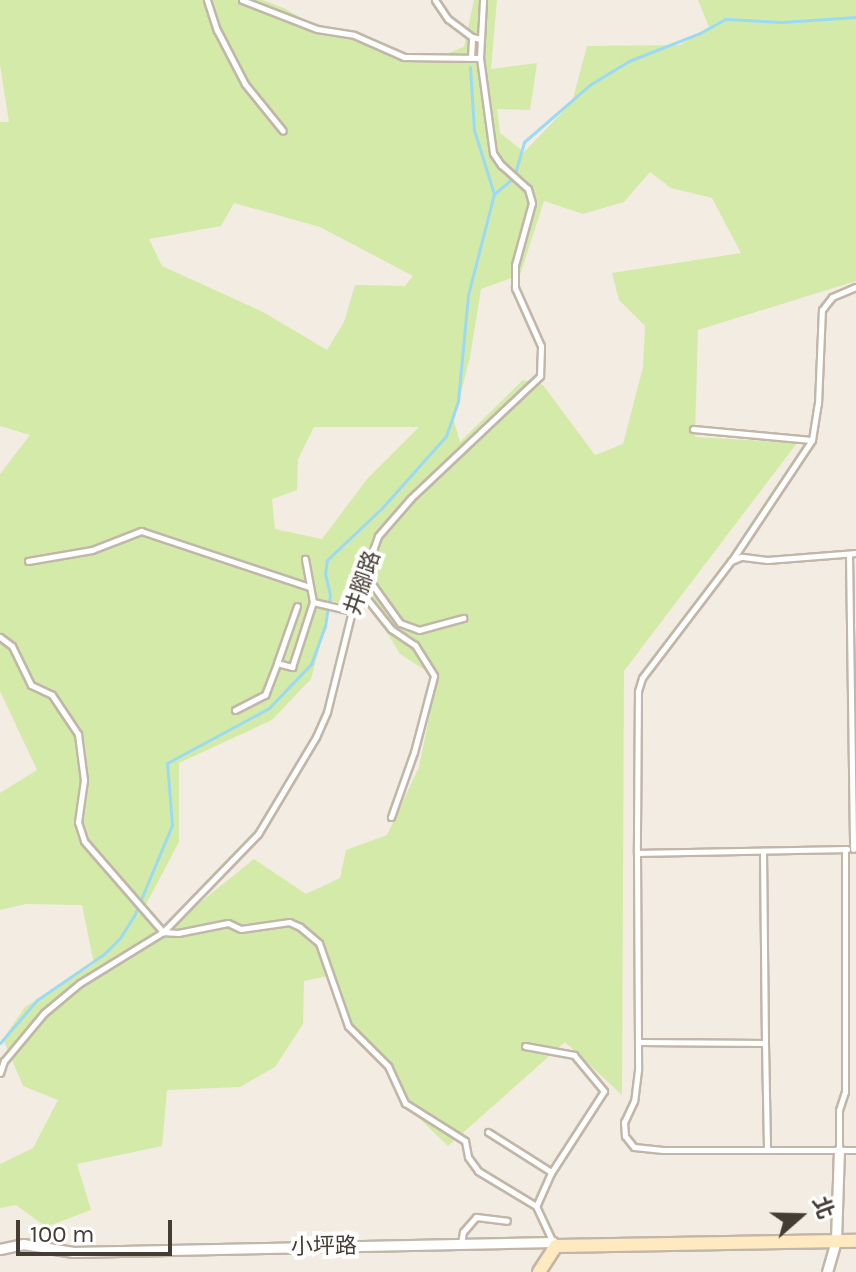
<!DOCTYPE html>
<meta charset="utf-8">
<style>
body{margin:0}
#map{position:relative;width:856px;height:1272px;overflow:hidden;background:#f3ece3;font-family:Karla,"Noto Sans TC",sans-serif}
div>[style]{position:absolute}
.green>*{inset:0;background:#d4eaa9}
.stream>*{height:3px;margin:-1.5px;padding:0 1.5px;transform-origin:1.5px;border-radius:1.5px;background:#9bdaf4}
.roads{filter:drop-shadow(2px 0 #c2b6a8) drop-shadow(-2px 0 #c2b6a8) drop-shadow(0 2px #c2b6a8) drop-shadow(0 -2px #c2b6a8)}
.lane>*{height:5px;margin:-2.5px;padding:0 2.5px;transform-origin:2.5px;border-radius:2.5px;background:#fff}
.street>*{height:9px;margin:-4.5px;padding:0 4.5px;transform-origin:4.5px;border-radius:4.5px;background:#fff}
.secondary>*{height:12px;margin:-6px;padding:0 6px;transform-origin:6px;border-radius:6px;background:#ffe9c1}
span{translate:-50% -50%;white-space:nowrap;text-align:center;line-height:1.15;-webkit-text-stroke:8px #fff;paint-order:stroke}
.street-label{font-size:22px;color:#453c33}
.north{position:absolute;left:760px;top:1176px;width:80px;height:80px;-webkit-text-stroke:6px #fff;paint-order:stroke;rotate:70deg;font-size:22px;font-weight:700;line-height:32px;text-align:center;color:#453c33}
.north::after{content:'';display:block;margin:auto;width:28px;height:36px;background:#453c33;clip-path:polygon(50% 0,100% 100%,50% 72%,0 100%)}
.scale{position:absolute;left:16px;top:1220px;width:156px;height:36px;box-sizing:border-box;border:4px solid #453c33;border-top:0;padding-left:10px;font-size:24px;line-height:28px;white-space:nowrap;color:#453c33;-webkit-text-stroke:6px #fff;paint-order:stroke}
</style>
<div id="map">
<div class="green">
<div style="clip-path:polygon(evenodd,0 0,263px 0,286px 9px,326px 33px,378px 44px,422px 63px,464px 47px,474px 0,497px 0,491px 69px,537px 63px,530px 110px,497px 109px,500px 133px,524px 152px,572px 102px,587px 46px,680px 45px,709px 27px,698px 0,856px 0,856px 281px,698px 330px,695px 437px,797px 443px,624px 671px,622px 1095px,565px 1042px,448px 1146px,416px 1115px,387px 1068px,354px 1034px,328px 976px,304px 981px,303px 1024px,275px 1067px,240px 1087px,167px 1090px,162px 1146px,77px 1164px,91px 1210px,46px 1227px,16px 1205px,0 1208px,0 1164px,33px 1148px,58px 1100px,23px 1086px,3px 1039px,25px 1007px,94px 964px,82px 905px,26px 904px,0 910px,0 793px,37px 770px,0 691px,0 474px,30px 435px,0 426px,0 122px,9px 122px,0 65px,0 0,650px 172px,671px 188px,712px 198px,741px 253px,612px 273px,619px 300px,645px 326px,643px 367px,623px 444px,595px 455px,543px 385px,523px 380px,460px 442px,454px 421px,470px 357px,481px 289px,520px 275px,544px 201px,583px 214px,624px 202px,650px 172px,0 0,234px 203px,320px 227px,413px 276px,405px 286px,355px 285px,344px 322px,327px 350px,263px 312px,162px 266px,149px 239px,221px 226px,234px 203px,0 0,314px 427px,419px 427px,367px 479px,322px 539px,275px 529px,272px 499px,297px 490px,298px 459px,314px 427px,0 0,332px 601px,373px 609px,400px 654px,437px 678px,419px 767px,387px 835px,346px 850px,340px 878px,306px 894px,254px 859px,161px 934px,143px 910px,179px 842px,179px 763px,272px 720px,311px 679px,332px 601px)"></div>
</div>
<div class="stream">
<div style="left:470px;top:67px;width:63px;rotate:86.4deg"></div>
<div style="left:474px;top:130px;width:67px;rotate:72.6deg"></div>
<div style="left:0;top:1043px;width:57px;rotate:-49.3deg"></div>
<div style="left:37px;top:1000px;width:81px;rotate:-34.5deg"></div>
<div style="left:104px;top:954px;width:23px;rotate:-45deg"></div>
<div style="left:120px;top:938px;width:26px;rotate:-58deg"></div>
<div style="left:134px;top:916px;width:99px;rotate:-67.3deg"></div>
<div style="left:172px;top:825px;width:62px;rotate:-94.6deg"></div>
<div style="left:167px;top:763px;width:116px;rotate:-28.3deg"></div>
<div style="left:269px;top:708px;width:61px;rotate:-46.3deg"></div>
<div style="left:311px;top:664px;width:40px;rotate:-69.8deg"></div>
<div style="left:325px;top:626px;width:31px;rotate:-81deg"></div>
<div style="left:330px;top:595px;width:22px;rotate:-103deg"></div>
<div style="left:325px;top:574px;width:14px;rotate:-82deg"></div>
<div style="left:327px;top:560px;width:76px;rotate:-43.4deg"></div>
<div style="left:382px;top:508px;width:96px;rotate:-48.4deg"></div>
<div style="left:446px;top:436px;width:37px;rotate:-71deg"></div>
<div style="left:458px;top:401px;width:106px;rotate:-84.6deg"></div>
<div style="left:468px;top:295px;width:104px;rotate:-75.6deg"></div>
<div style="left:494px;top:194px;width:26px;rotate:-40deg"></div>
<div style="left:514px;top:177px;width:36px;rotate:-74deg"></div>
<div style="left:524px;top:142px;width:89px;rotate:-40.9deg"></div>
<div style="left:591px;top:84px;width:44px;rotate:-31.2deg"></div>
<div style="left:629px;top:61px;width:76px;rotate:-21.5deg"></div>
<div style="left:700px;top:33px;width:29px;rotate:-29deg"></div>
<div style="left:725px;top:19px;width:57px;rotate:3deg"></div>
<div style="left:782px;top:22px;width:74px;rotate:-3.9deg"></div>
</div>
<div class="roads">
<div class="lane">
<div style="left:207px;top:0;width:32px;rotate:72deg"></div>
<div style="left:217px;top:30px;width:61px;rotate:62.6deg"></div>
<div style="left:245px;top:84px;width:60px;rotate:51deg"></div>
<div style="left:242px;top:0;width:80px;rotate:21.1deg"></div>
<div style="left:317px;top:29px;width:37px;rotate:9deg"></div>
<div style="left:354px;top:35px;width:55px;rotate:23.7deg"></div>
<div style="left:404px;top:57px;width:76px;rotate:0.8deg"></div>
<div style="left:435px;top:0;width:23px;rotate:56deg"></div>
<div style="left:448px;top:19px;width:30px;rotate:37deg"></div>
<div style="left:472px;top:37px;width:9px;rotate:13deg"></div>
<div style="left:471px;top:58px;width:21px;rotate:-87deg"></div>
<div style="left:693px;top:429px;width:119px;rotate:5.3deg"></div>
<div style="left:856px;top:553px;width:89px;rotate:175.5deg"></div>
<div style="left:767px;top:560px;width:26px;rotate:-173deg"></div>
<div style="left:741px;top:557px;width:11px;rotate:158deg"></div>
<div style="left:731px;top:561px;width:147px;rotate:127.3deg"></div>
<div style="left:642px;top:678px;width:14px;rotate:107deg"></div>
<div style="left:638px;top:691px;width:162px;rotate:90.4deg"></div>
<div style="left:637px;top:853px;width:217px;rotate:89.7deg"></div>
<div style="left:638px;top:1070px;width:31px;rotate:97deg"></div>
<div style="left:634px;top:1101px;width:23px;rotate:115deg"></div>
<div style="left:624px;top:1122px;width:14px;rotate:86deg"></div>
<div style="left:625px;top:1136px;width:14px;rotate:51deg"></div>
<div style="left:634px;top:1147px;width:29px;rotate:6deg"></div>
<div style="left:663px;top:1150px;width:193px"></div>
<div style="left:849px;top:554px;width:295px;rotate:89.2deg"></div>
<div style="left:732px;top:560px;width:144px;rotate:-56.3deg"></div>
<div style="left:812px;top:440px;width:36px;rotate:-81deg"></div>
<div style="left:818px;top:404px;width:94px;rotate:-87.6deg"></div>
<div style="left:822px;top:310px;width:16px;rotate:-52deg"></div>
<div style="left:832px;top:297px;width:26px;rotate:-23deg"></div>
<div style="left:28px;top:561px;width:65px;rotate:-9.8deg"></div>
<div style="left:92px;top:550px;width:53px;rotate:-21.2deg"></div>
<div style="left:141px;top:531px;width:177px;rotate:18.4deg"></div>
<div style="left:363px;top:580px;width:13px;rotate:32deg"></div>
<div style="left:374px;top:587px;width:44px;rotate:54.2deg"></div>
<div style="left:400px;top:623px;width:20px;rotate:20deg"></div>
<div style="left:419px;top:630px;width:46px;rotate:-15.3deg"></div>
<div style="left:360px;top:590px;width:50px;rotate:51.5deg"></div>
<div style="left:391px;top:629px;width:29px;rotate:34deg"></div>
<div style="left:415px;top:645px;width:36px;rotate:58deg"></div>
<div style="left:434px;top:676px;width:79px;rotate:104.7deg"></div>
<div style="left:414px;top:752px;width:69px;rotate:109.5deg"></div>
<div style="left:313px;top:602px;width:40px;rotate:13deg"></div>
<div style="left:297px;top:606px;width:60px;rotate:109.3deg"></div>
<div style="left:277px;top:663px;width:16px;rotate:15deg"></div>
<div style="left:292px;top:667px;width:68px;rotate:-72.1deg"></div>
<div style="left:313px;top:602px;width:44px;rotate:-100.5deg"></div>
<div style="left:0;top:637px;width:15px;rotate:37deg"></div>
<div style="left:12px;top:646px;width:43px;rotate:64deg"></div>
<div style="left:31px;top:685px;width:23px;rotate:25deg"></div>
<div style="left:52px;top:695px;width:47px;rotate:56.3deg"></div>
<div style="left:78px;top:734px;width:46px;rotate:82.6deg"></div>
<div style="left:84px;top:780px;width:42px;rotate:98.1deg"></div>
<div style="left:78px;top:822px;width:20px;rotate:72deg"></div>
<div style="left:84px;top:841px;width:121px;rotate:49deg"></div>
<div style="left:163px;top:932px;width:15px;rotate:4deg"></div>
<div style="left:178px;top:933px;width:51px;rotate:-11.3deg"></div>
<div style="left:228px;top:923px;width:14px;rotate:25deg"></div>
<div style="left:241px;top:929px;width:49px;rotate:-8.3deg"></div>
<div style="left:289px;top:922px;width:12px;rotate:24deg"></div>
<div style="left:300px;top:927px;width:25px;rotate:40deg"></div>
<div style="left:319px;top:943px;width:88px;rotate:70.7deg"></div>
<div style="left:348px;top:1026px;width:57px;rotate:45deg"></div>
<div style="left:388px;top:1066px;width:41px;rotate:65.3deg"></div>
<div style="left:405px;top:1103px;width:71px;rotate:32.3deg"></div>
<div style="left:465px;top:1141px;width:16px;rotate:79deg"></div>
<div style="left:468px;top:1157px;width:17px;rotate:54deg"></div>
<div style="left:478px;top:1171px;width:68px;rotate:31.1deg"></div>
<div style="left:235px;top:710px;width:34px;rotate:-27deg"></div>
<div style="left:265px;top:695px;width:34px;rotate:-69deg"></div>
<div style="left:637px;top:853px;width:210px;rotate:-1.1deg"></div>
<div style="left:639px;top:1042px;width:126px;rotate:0.5deg"></div>
<div style="left:765px;top:1043px;width:192px;rotate:-90.6deg"></div>
<div style="left:765px;top:1043px;width:107px;rotate:88.9deg"></div>
<div style="left:525px;top:1046px;width:50px;rotate:10.4deg"></div>
<div style="left:574px;top:1055px;width:47px;rotate:50.2deg"></div>
<div style="left:604px;top:1091px;width:98px;rotate:122.9deg"></div>
<div style="left:551px;top:1173px;width:36px;rotate:114deg"></div>
<div style="left:536px;top:1206px;width:40px;rotate:65deg"></div>
<div style="left:0;top:1073px;width:13px;rotate:-72deg"></div>
<div style="left:4px;top:1061px;width:62px;rotate:-50.2deg"></div>
<div style="left:44px;top:1013px;width:47px;rotate:-39.8deg"></div>
<div style="left:80px;top:983px;width:97px;rotate:-31.6deg"></div>
<div style="left:163px;top:932px;width:136px;rotate:-45.9deg"></div>
<div style="left:258px;top:834px;width:113px;rotate:-59.1deg"></div>
<div style="left:316px;top:737px;width:27px;rotate:-66deg"></div>
<div style="left:327px;top:712px;width:104px;rotate:-76.1deg"></div>
<div style="left:352px;top:611px;width:79px;rotate:-70.9deg"></div>
<div style="left:378px;top:536px;width:50px;rotate:-49deg"></div>
<div style="left:411px;top:498px;width:178px;rotate:-43.4deg"></div>
<div style="left:540px;top:376px;width:30px;rotate:-88deg"></div>
<div style="left:541px;top:346px;width:64px;rotate:-114.1deg"></div>
<div style="left:515px;top:288px;width:23px;rotate:-90deg"></div>
<div style="left:515px;top:265px;width:64px;rotate:-74.7deg"></div>
<div style="left:532px;top:203px;width:15px;rotate:-106deg"></div>
<div style="left:528px;top:189px;width:36px;rotate:-138deg"></div>
<div style="left:501px;top:165px;width:14px;rotate:-124deg"></div>
<div style="left:493px;top:153px;width:96px;rotate:-97.8deg"></div>
<div style="left:480px;top:58px;width:58px;rotate:-87deg"></div>
<div style="left:488px;top:1132px;width:75px;rotate:32.4deg"></div>
<div style="left:839px;top:1150px;width:40px;rotate:-90deg"></div>
<div style="left:839px;top:1110px;width:19px;rotate:-72deg"></div>
<div style="left:845px;top:1092px;width:243px;rotate:-90deg"></div>
<div style="left:461px;top:1244px;width:12px;rotate:-81deg"></div>
<div style="left:463px;top:1232px;width:20px;rotate:-49deg"></div>
<div style="left:476px;top:1217px;width:31px;rotate:7deg"></div>
</div>
<div class="street">
<div style="left:0;top:1249px;width:24px;rotate:-12deg"></div>
<div style="left:23px;top:1244px;width:51px;rotate:9.1deg"></div>
<div style="left:73px;top:1252px;width:480px;rotate:-1.2deg"></div>
<div style="left:827px;top:1272px;width:33px;rotate:-74deg"></div>
<div style="left:836px;top:1240px;width:90px;rotate:-88.1deg"></div>
</div>
<div class="secondary">
<div style="left:539px;top:1272px;width:31px;rotate:-57deg"></div>
<div style="left:556px;top:1246px;width:300px;rotate:-1deg"></div>
</div>
</div>
<div class="street-label">
<span style="left:363px;top:583px;rotate:-71deg">井腳路</span>
<span style="left:324px;top:1247px;rotate:-1deg">小坪路</span>
</div>
<div class="north">北</div>
<div class="scale">100 m</div>
</div>
